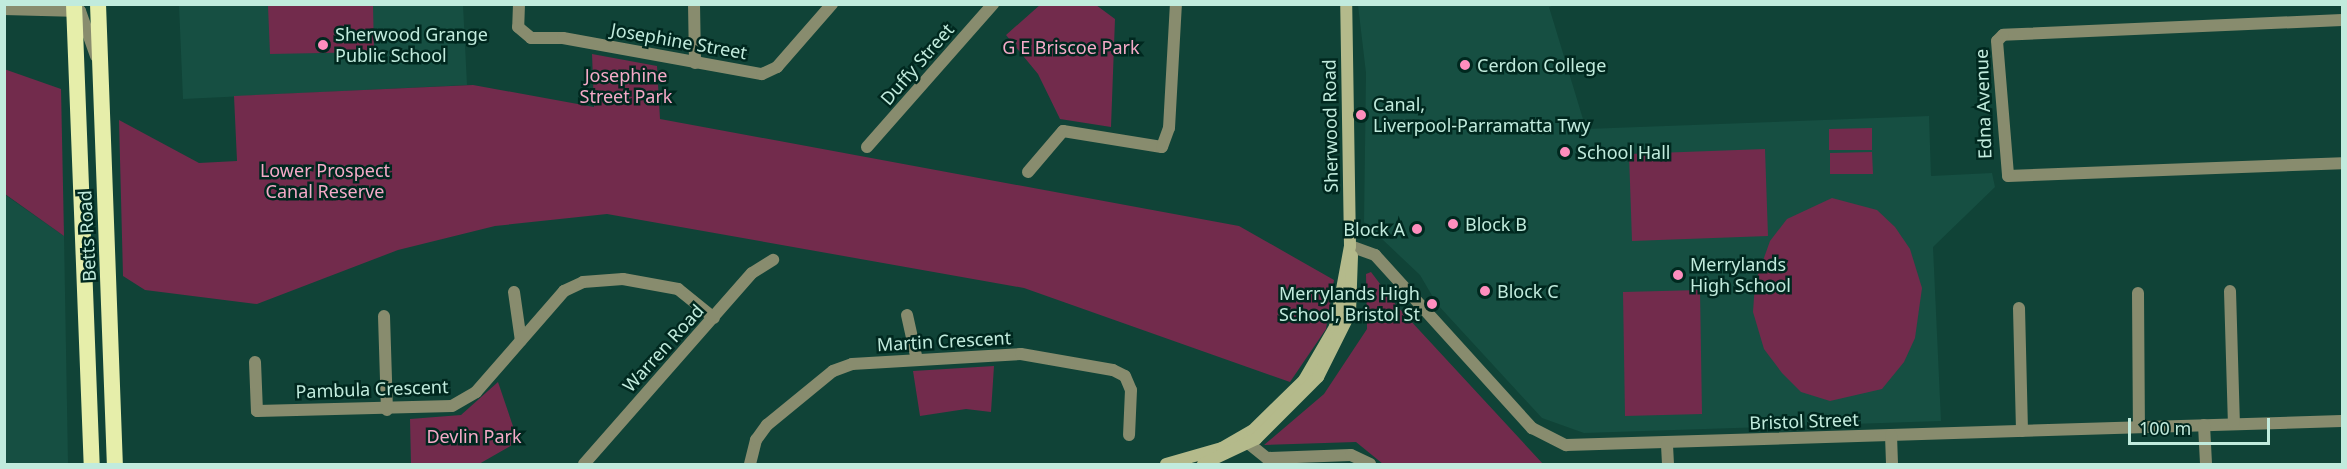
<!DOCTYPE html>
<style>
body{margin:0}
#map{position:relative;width:2347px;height:469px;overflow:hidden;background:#104337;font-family:"Noto Sans",sans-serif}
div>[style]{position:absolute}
.built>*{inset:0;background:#164f42}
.green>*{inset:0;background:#722b4c}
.minor>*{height:12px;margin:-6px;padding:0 6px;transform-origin:6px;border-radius:6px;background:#888c6e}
.secondary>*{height:12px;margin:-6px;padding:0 6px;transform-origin:6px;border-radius:6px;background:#b4ba8b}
.trunk>*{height:16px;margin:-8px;padding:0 8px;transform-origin:8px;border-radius:8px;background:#e6eeaa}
.dots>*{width:16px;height:16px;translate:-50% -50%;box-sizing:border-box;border:3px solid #00281f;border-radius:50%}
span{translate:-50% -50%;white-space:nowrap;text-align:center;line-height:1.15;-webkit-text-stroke:5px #00281f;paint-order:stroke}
.poi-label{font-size:18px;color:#c1ebdd}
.left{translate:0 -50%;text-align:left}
.right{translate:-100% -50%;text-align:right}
.street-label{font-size:18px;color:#c1ebdd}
.park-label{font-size:18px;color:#f5aac8}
.frame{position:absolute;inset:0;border:6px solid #c1ebdd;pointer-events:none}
.scale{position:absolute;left:2128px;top:418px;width:142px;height:27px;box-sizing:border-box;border:3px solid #c1ebdd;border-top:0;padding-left:8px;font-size:18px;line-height:21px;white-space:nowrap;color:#c1ebdd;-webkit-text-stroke:4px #00281f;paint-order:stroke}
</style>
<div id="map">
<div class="built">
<div style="clip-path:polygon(179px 5px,463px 5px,467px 85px,183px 99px)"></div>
<div style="clip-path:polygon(1358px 5px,1555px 5px,1549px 7px,1586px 129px,1929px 116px,1931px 176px,1992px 173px,1995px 187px,1933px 247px,1941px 421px,1584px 433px,1542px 418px,1437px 304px,1420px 275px,1364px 222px,1366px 73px)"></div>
<div style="clip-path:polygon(4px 194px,64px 236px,68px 464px,5px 464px)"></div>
</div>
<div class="green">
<div style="clip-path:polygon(1041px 4px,1096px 5px,1115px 19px,1111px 127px,1060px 119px,1038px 74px,1006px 35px)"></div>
<div style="clip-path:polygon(373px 5px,374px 52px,270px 54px,268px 6px)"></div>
<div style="clip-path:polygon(592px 54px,657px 66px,660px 119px,1239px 226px,1334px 280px,1326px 329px,1290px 382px,1024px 288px,607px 214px,495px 226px,398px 250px,257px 304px,145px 290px,123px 276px,119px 120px,199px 163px,237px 161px,234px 96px,473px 85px,594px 107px)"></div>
<div style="clip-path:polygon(4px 69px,61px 89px,64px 236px,5px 194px)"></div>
<div style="clip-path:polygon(1872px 128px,1872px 150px,1829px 150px,1829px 129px)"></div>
<div style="clip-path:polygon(1765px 149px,1768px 236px,1632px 241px,1629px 154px)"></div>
<div style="clip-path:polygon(1872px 152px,1873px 174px,1830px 174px,1830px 153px)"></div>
<div style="clip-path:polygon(1832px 198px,1877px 210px,1895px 227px,1910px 249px,1922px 288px,1915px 338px,1904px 362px,1882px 389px,1830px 401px,1801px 392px,1782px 373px,1764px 349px,1753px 312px,1755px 283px,1770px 241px,1787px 219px)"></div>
<div style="clip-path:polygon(1371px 272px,1396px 305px,1543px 464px,1383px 464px,1356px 442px,1264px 445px,1324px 394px,1367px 329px,1366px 274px)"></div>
<div style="clip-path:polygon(1700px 290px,1702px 414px,1625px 416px,1623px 292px)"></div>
<div style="clip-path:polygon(994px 366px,991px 412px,966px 409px,920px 416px,913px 371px)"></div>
<div style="clip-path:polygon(498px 382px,517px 438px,512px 445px,479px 464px,411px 464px,410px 419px,461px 415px)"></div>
</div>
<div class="minor">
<div style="left:519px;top:4px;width:23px;rotate:92deg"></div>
<div style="left:518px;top:27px;width:17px;rotate:40deg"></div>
<div style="left:531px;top:38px;width:32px"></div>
<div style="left:563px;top:38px;width:202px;rotate:10.3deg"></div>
<div style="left:762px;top:74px;width:17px;rotate:-25deg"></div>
<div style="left:777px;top:67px;width:84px;rotate:-48.9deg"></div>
<div style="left:694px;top:4px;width:59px;rotate:89deg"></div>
<div style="left:4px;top:9px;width:76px;rotate:1.5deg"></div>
<div style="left:80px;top:11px;width:48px;rotate:70.4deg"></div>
<div style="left:2342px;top:20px;width:339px;rotate:177.5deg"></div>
<div style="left:2003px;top:35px;width:8px;rotate:135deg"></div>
<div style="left:1997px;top:41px;width:135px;rotate:85.3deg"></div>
<div style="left:2008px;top:176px;width:334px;rotate:-2.2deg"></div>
<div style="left:867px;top:147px;width:191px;rotate:-48.6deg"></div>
<div style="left:1028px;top:172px;width:54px;rotate:-49.5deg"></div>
<div style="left:1063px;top:131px;width:100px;rotate:9.2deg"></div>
<div style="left:1162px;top:147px;width:20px;rotate:-70deg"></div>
<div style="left:1169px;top:128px;width:124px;rotate:-86.8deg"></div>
<div style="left:1350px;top:246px;width:27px;rotate:20deg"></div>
<div style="left:1375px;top:255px;width:234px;rotate:47.8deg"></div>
<div style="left:1532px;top:428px;width:38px;rotate:27deg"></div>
<div style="left:1566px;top:445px;width:776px;rotate:-1.77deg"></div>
<div style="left:2230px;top:291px;width:133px;rotate:88.3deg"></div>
<div style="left:514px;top:292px;width:49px;rotate:81.9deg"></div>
<div style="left:2138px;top:293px;width:134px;rotate:89.6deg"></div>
<div style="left:2019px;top:308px;width:123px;rotate:88.6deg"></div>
<div style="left:907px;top:315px;width:46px;rotate:77.5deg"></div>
<div style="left:384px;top:316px;width:94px;rotate:88.2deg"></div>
<div style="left:255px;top:362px;width:49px;rotate:87.7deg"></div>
<div style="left:257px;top:411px;width:195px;rotate:-1.5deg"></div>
<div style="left:452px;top:406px;width:28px;rotate:-30deg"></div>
<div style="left:476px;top:392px;width:134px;rotate:-48.9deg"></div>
<div style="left:564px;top:291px;width:21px;rotate:-25deg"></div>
<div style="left:583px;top:282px;width:40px;rotate:-4.3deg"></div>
<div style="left:623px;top:279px;width:56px;rotate:10.3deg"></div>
<div style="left:678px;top:289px;width:46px;rotate:38.9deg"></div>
<div style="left:2204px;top:425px;width:39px;rotate:87deg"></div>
<div style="left:1891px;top:435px;width:29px;rotate:88deg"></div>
<div style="left:1242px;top:438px;width:32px;rotate:39deg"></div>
<div style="left:1267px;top:458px;width:84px;rotate:-2deg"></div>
<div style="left:1351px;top:455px;width:21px;rotate:25deg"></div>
<div style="left:1667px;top:445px;width:19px;rotate:87deg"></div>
<div style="left:584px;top:464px;width:254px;rotate:-48.7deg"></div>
<div style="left:752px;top:273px;width:25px;rotate:-32deg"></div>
<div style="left:750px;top:464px;width:25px;rotate:-76deg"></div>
<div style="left:756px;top:440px;width:19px;rotate:-54deg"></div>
<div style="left:767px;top:425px;width:85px;rotate:-39.3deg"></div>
<div style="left:833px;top:371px;width:20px;rotate:-20deg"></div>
<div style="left:852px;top:364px;width:169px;rotate:-3.4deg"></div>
<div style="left:1021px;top:354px;width:93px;rotate:9.9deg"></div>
<div style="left:1113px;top:370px;width:13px;rotate:27deg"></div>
<div style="left:1125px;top:376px;width:15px;rotate:67deg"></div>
<div style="left:1131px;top:390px;width:45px;rotate:92.5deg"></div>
</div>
<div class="secondary">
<div style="left:1166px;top:464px;width:58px;rotate:-15.9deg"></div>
<div style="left:1222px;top:448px;width:34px;rotate:-30deg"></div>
<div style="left:1252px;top:431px;width:73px;rotate:-44.4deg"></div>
<div style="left:1304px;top:380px;width:61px;rotate:-59.7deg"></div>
<div style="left:1335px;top:327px;width:82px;rotate:-79.5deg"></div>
<div style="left:1350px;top:246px;width:242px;rotate:-90.9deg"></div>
<div style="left:1203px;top:464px;width:59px;rotate:-25.3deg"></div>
<div style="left:1256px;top:439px;width:88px;rotate:-45deg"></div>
<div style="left:1318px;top:377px;width:72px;rotate:-63.4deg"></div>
<div style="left:1350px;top:313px;width:57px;rotate:-88deg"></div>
</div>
<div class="trunk">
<div style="left:74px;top:4px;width:460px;rotate:87.8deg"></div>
<div style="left:98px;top:4px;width:460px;rotate:87.9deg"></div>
</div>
<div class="dots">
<div style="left:323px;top:45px;background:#fe8ebe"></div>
<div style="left:1465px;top:65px;background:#fe8ebe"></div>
<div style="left:1361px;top:115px;background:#fe8ebe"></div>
<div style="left:1565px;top:152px;background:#fe8ebe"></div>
<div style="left:1453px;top:224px;background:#fe8ebe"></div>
<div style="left:1417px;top:229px;background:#fe8ebe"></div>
<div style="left:1678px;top:275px;background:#fe8ebe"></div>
<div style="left:1485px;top:291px;background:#fe8ebe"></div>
<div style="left:1432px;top:304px;background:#fe8ebe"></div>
</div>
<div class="poi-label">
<span class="left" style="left:335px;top:45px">Sherwood Grange<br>Public School</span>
<span class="left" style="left:1477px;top:65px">Cerdon College</span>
<span class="left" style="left:1373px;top:115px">Canal,<br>Liverpool-Parramatta Twy</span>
<span class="left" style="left:1577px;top:152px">School Hall</span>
<span class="left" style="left:1465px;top:224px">Block B</span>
<span class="right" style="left:1405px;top:229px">Block A</span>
<span class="left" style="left:1690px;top:275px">Merrylands<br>High School</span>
<span class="left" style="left:1497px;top:291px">Block C</span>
<span class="right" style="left:1420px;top:304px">Merrylands High<br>School, Bristol St</span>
</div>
<div class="street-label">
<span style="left:679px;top:41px;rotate:10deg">Josephine Street</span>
<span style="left:917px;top:64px;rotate:-49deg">Duffy Street</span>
<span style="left:1983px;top:104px;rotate:-92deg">Edna Avenue</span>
<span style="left:1330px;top:126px;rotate:-91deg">Sherwood Road</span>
<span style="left:87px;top:236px;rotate:-93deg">Betts Road</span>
<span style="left:944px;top:341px;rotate:-3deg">Martin Crescent</span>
<span style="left:663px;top:348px;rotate:-48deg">Warren Road</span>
<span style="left:372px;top:389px;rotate:-2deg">Pambula Crescent</span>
<span style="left:1804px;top:421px;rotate:-2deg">Bristol Street</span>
</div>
<div class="park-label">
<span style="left:1071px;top:47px">G E Briscoe Park</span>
<span style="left:626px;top:86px">Josephine<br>Street Park</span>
<span style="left:325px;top:181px">Lower Prospect<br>Canal Reserve</span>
<span style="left:474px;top:436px">Devlin Park</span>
</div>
<div class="frame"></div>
<div class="scale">100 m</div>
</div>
